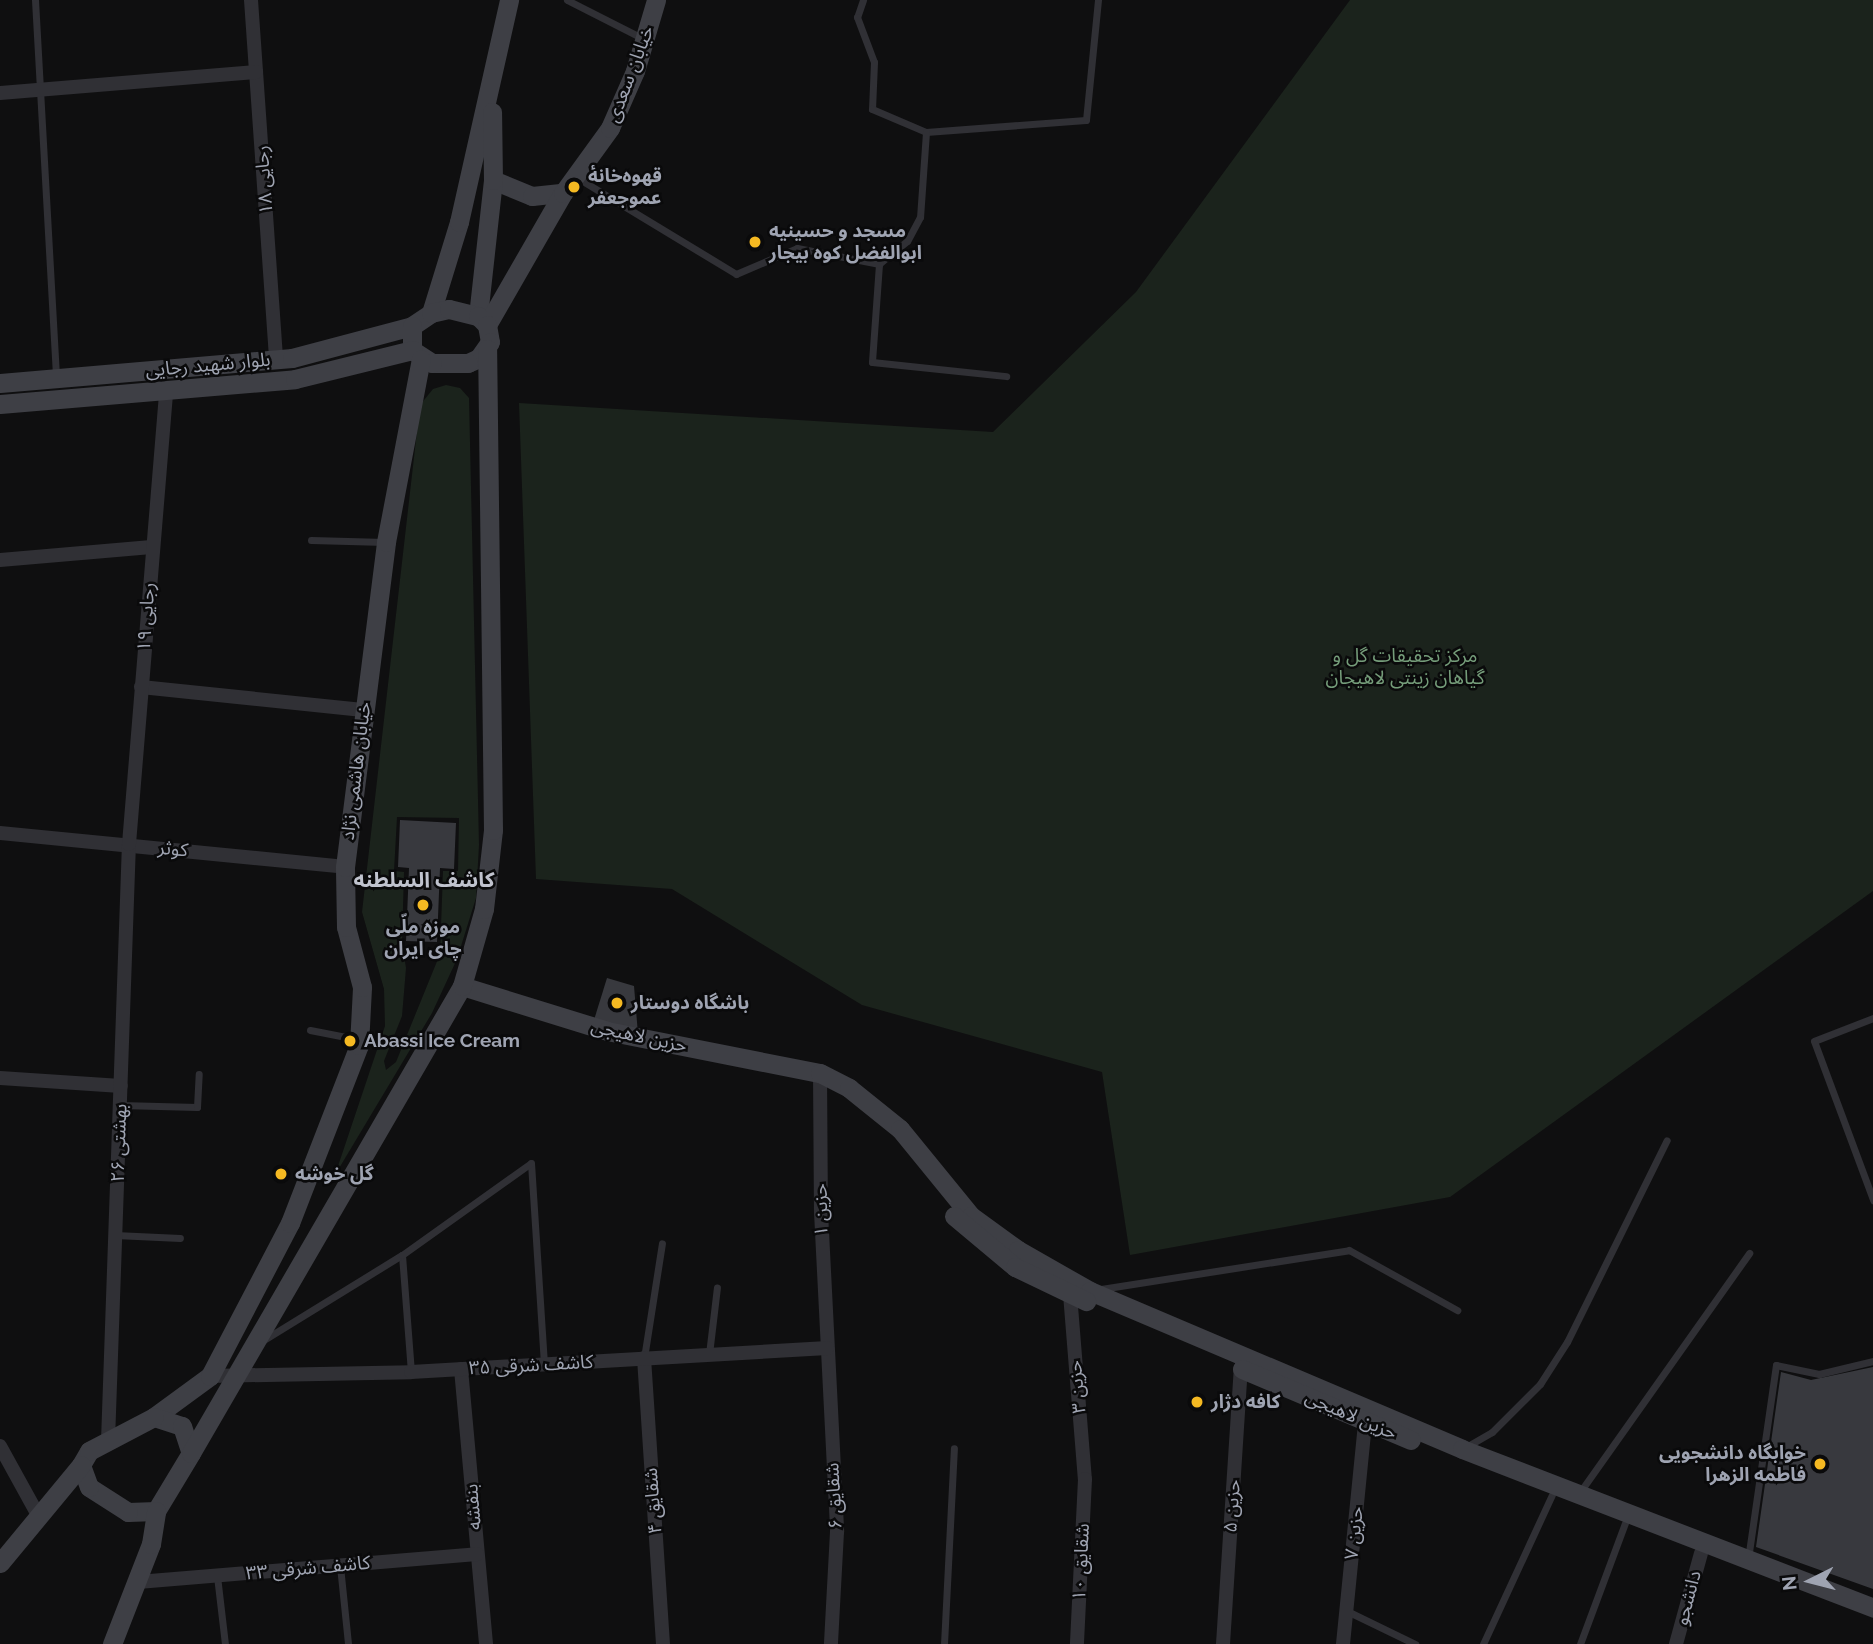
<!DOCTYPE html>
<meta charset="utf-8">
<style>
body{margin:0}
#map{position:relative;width:1873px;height:1644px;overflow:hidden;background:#0f0f10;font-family:Raleway,"Noto Sans Arabic",sans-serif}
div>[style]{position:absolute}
.green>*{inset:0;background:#1b231c}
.building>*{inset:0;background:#38393e}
.lane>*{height:7px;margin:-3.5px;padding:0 3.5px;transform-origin:3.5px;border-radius:3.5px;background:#303035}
.street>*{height:14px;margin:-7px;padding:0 7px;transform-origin:7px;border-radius:7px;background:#303035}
.secondary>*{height:19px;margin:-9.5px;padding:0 9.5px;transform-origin:9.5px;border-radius:9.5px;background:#3e3f45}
.dots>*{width:19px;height:19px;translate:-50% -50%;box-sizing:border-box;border:4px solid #0a0a0b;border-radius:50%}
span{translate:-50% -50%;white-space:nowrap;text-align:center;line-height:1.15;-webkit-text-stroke:5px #0a0a0b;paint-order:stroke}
.street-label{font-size:19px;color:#9fa4b2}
.poi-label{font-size:19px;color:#9fa4b2;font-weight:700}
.left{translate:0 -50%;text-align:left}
.right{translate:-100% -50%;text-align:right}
.park-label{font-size:19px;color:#759d7a}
.neighbourhood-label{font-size:21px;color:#c0c3ce;font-weight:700}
.north{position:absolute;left:1775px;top:1546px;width:70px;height:70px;-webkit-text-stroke:5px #0a0a0b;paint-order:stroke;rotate:264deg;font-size:19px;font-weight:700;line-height:28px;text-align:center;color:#9fa4b2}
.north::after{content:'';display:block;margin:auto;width:24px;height:32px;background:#9fa4b2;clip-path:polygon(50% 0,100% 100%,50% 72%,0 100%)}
</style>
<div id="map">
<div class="green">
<div style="clip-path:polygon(1350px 0,1873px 0,1873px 891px,1450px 1197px,1130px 1255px,1102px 1072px,862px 1005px,672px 889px,536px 879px,519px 403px,993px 432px,1136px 292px)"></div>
<div style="clip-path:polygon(evenodd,446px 385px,460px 388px,469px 398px,479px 845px,476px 898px,457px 959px,432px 1013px,335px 1175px,385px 1026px,384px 989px,362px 912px,420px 405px,433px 389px,446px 385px,397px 817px,459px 818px,458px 871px,443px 871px,440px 954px,396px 1062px,386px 1070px,384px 1061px,402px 1016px,406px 968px,402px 943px,404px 872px,394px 871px,397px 817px)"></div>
</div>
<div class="building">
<div style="clip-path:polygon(400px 820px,456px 823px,454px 869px,440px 868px,437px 942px,406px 941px,409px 868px,398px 867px)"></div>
<div style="clip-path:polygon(607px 978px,634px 986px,638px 1034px,594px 1020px)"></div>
<div style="clip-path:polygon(1873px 1367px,1873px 1589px,1756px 1547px,1781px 1372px,1811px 1380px)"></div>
</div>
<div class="lane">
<div style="left:35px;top:0;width:378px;rotate:86.8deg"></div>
<div style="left:567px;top:0;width:86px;rotate:26.9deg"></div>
<div style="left:863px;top:0;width:18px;rotate:109deg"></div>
<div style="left:857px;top:17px;width:48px;rotate:69.3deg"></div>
<div style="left:874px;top:62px;width:47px;rotate:92.4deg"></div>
<div style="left:872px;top:109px;width:59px;rotate:23.1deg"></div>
<div style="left:926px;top:132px;width:160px;rotate:-4.3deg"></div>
<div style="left:1086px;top:120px;width:121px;rotate:-84.3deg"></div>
<div style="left:926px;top:132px;width:85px;rotate:94deg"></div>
<div style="left:920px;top:217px;width:27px;rotate:118deg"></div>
<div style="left:907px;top:241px;width:36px;rotate:141deg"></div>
<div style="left:879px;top:264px;width:98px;rotate:94.1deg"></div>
<div style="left:872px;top:362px;width:135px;rotate:6deg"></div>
<div style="left:576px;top:177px;width:187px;rotate:31.2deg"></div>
<div style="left:736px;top:274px;width:66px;rotate:-23.1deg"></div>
<div style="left:797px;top:248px;width:84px;rotate:11deg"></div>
<div style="left:311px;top:540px;width:74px;rotate:1.5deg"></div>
<div style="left:1873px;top:1018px;width:63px;rotate:158.7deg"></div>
<div style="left:1814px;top:1041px;width:170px;rotate:69.6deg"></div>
<div style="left:310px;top:1030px;width:47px;rotate:11.1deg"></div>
<div style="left:120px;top:1105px;width:77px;rotate:1.5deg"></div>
<div style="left:197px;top:1107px;width:33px;rotate:-87deg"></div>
<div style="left:531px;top:1163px;width:201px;rotate:86.3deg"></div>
<div style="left:115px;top:1235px;width:65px;rotate:2.6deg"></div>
<div style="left:402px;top:1255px;width:117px;rotate:85.6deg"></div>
<div style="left:1101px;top:1289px;width:251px;rotate:-8.9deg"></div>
<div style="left:1349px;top:1250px;width:124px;rotate:29.1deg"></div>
<div style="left:262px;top:1341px;width:164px;rotate:-31.6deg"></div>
<div style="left:402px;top:1255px;width:158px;rotate:-35.5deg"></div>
<div style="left:709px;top:1354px;width:67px;rotate:-83.2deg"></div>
<div style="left:644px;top:1358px;width:116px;rotate:-81.1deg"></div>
<div style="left:1466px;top:1447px;width:30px;rotate:-30deg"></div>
<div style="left:1492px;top:1432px;width:68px;rotate:-45deg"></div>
<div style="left:1540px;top:1384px;width:50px;rotate:-57.3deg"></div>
<div style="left:1567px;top:1342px;width:225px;rotate:-63.7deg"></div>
<div style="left:1580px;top:1492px;width:293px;rotate:-54.7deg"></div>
<div style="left:1748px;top:1559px;width:196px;rotate:-81.8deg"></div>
<div style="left:1776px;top:1365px;width:44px;rotate:11.8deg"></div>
<div style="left:1819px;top:1374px;width:56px;rotate:-13.5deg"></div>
<div style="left:340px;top:1566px;width:78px;rotate:84.1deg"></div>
<div style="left:217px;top:1576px;width:68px;rotate:83.3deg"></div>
<div style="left:1347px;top:1611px;width:76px;rotate:25.9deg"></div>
<div style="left:944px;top:1644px;width:196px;rotate:-87.1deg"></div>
<div style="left:1483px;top:1644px;width:164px;rotate:-65.2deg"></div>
<div style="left:1580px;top:1644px;width:129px;rotate:-69.6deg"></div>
</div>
<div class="street">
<div style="left:251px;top:0;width:360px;rotate:86deg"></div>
<div style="left:0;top:93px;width:257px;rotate:-4.7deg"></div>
<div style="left:0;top:560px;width:152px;rotate:-4.9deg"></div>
<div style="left:141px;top:687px;width:223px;rotate:5.9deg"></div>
<div style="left:0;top:833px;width:347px;rotate:5.6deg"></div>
<div style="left:820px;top:1073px;width:139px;rotate:89.6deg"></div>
<div style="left:821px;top:1212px;width:320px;rotate:87.1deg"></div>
<div style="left:837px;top:1532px;width:112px;rotate:93.1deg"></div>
<div style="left:0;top:1078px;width:121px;rotate:3.8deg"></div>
<div style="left:1070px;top:1294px;width:186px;rotate:85.4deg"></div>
<div style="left:1085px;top:1479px;width:165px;rotate:92.8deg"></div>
<div style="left:644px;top:1358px;width:287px;rotate:86.2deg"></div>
<div style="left:461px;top:1369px;width:276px;rotate:84.8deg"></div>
<div style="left:210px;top:1376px;width:201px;rotate:-1.1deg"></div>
<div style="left:411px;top:1372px;width:417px;rotate:-3.3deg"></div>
<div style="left:108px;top:1441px;width:597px;rotate:-87.99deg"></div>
<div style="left:129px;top:844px;width:456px;rotate:-85.3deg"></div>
<div style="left:0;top:1446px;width:79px;rotate:61.2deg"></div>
<div style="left:138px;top:1582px;width:340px;rotate:-4.7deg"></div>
<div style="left:1223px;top:1644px;width:277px;rotate:-86.3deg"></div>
<div style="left:1343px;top:1644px;width:223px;rotate:-84.3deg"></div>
<div style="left:1676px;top:1644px;width:94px;rotate:-74.6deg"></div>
</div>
<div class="secondary">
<div style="left:493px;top:180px;width:42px;rotate:22.3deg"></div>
<div style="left:532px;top:196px;width:31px;rotate:-6deg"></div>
<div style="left:431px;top:313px;width:95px;rotate:-72.9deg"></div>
<div style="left:459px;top:222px;width:228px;rotate:-77.3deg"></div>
<div style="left:478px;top:316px;width:137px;rotate:-83.7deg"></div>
<div style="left:493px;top:180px;width:68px;rotate:-90.8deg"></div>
<div style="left:487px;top:325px;width:152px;rotate:-60.1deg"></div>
<div style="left:563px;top:193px;width:80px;rotate:-54.1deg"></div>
<div style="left:610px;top:128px;width:62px;rotate:-66.3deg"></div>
<div style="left:635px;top:71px;width:74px;rotate:-73.5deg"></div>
<div style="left:0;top:383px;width:293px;rotate:-4.9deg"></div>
<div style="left:292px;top:358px;width:124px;rotate:-14.9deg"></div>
<div style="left:412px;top:326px;width:23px;rotate:-34deg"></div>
<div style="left:431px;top:313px;width:18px;rotate:-13deg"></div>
<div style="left:449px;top:309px;width:30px;rotate:14deg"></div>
<div style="left:478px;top:316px;width:13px;rotate:45deg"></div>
<div style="left:487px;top:325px;width:17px;rotate:80deg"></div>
<div style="left:490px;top:342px;width:19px;rotate:125deg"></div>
<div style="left:479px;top:358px;width:12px;rotate:156deg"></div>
<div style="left:468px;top:363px;width:36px;rotate:180deg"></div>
<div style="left:432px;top:363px;width:24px;rotate:-147deg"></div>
<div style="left:412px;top:350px;width:24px;rotate:-90deg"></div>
<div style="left:0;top:404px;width:296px;rotate:-4.8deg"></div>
<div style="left:295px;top:379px;width:121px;rotate:-13.9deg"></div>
<div style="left:462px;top:986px;width:152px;rotate:17.2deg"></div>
<div style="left:607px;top:1031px;width:217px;rotate:11.2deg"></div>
<div style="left:820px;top:1073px;width:33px;rotate:27deg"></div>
<div style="left:849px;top:1088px;width:65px;rotate:38.8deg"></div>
<div style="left:900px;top:1129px;width:112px;rotate:50.8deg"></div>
<div style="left:971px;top:1216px;width:58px;rotate:35.9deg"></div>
<div style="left:1018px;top:1250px;width:83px;rotate:29.7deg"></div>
<div style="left:1090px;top:1291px;width:404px;rotate:23deg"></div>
<div style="left:1462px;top:1449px;width:441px;rotate:21.1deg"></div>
<div style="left:954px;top:1216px;width:80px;rotate:39.9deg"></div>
<div style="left:1015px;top:1267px;width:79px;rotate:25.6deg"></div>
<div style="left:1242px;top:1369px;width:183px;rotate:22.8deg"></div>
<div style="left:154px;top:1417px;width:69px;rotate:-36.2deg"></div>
<div style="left:210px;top:1376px;width:173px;rotate:-62.4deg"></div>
<div style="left:290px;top:1223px;width:191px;rotate:-68.8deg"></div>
<div style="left:359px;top:1045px;width:58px;rotate:-87deg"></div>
<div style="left:362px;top:987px;width:62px;rotate:-104.9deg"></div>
<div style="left:346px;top:927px;width:60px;rotate:-91deg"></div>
<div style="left:345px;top:867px;width:328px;rotate:-82.8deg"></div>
<div style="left:386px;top:542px;width:186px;rotate:-79.2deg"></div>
<div style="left:154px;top:1417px;width:29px;rotate:18deg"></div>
<div style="left:182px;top:1426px;width:28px;rotate:72deg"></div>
<div style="left:191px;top:1453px;width:68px;rotate:121.1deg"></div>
<div style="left:156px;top:1511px;width:28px;rotate:178deg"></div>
<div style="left:128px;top:1512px;width:46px;rotate:-147.3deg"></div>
<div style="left:89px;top:1487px;width:23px;rotate:-110deg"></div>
<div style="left:81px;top:1465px;width:16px;rotate:-60deg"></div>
<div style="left:89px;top:1451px;width:73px;rotate:-27.6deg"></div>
<div style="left:191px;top:1453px;width:540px;rotate:-59.87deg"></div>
<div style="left:462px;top:986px;width:80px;rotate:-74.1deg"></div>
<div style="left:484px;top:909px;width:80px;rotate:-83.5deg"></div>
<div style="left:493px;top:830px;width:481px;rotate:-90.7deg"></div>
<div style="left:0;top:1563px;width:127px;rotate:-50.4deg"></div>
<div style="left:112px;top:1644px;width:107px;rotate:-68.7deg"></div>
<div style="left:151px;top:1544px;width:33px;rotate:-81deg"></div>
</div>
<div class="dots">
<div style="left:574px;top:187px;background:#f5b922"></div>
<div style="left:755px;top:242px;background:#f5b922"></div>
<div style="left:423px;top:905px;background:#f5b922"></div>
<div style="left:617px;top:1003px;background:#f5b922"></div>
<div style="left:350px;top:1041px;background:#f5b922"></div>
<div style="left:281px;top:1174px;background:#f5b922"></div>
<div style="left:1197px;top:1402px;background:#f5b922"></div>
<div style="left:1820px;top:1464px;background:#f5b922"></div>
</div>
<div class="street-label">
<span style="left:630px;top:74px;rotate:-69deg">خیابان سعدی</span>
<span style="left:264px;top:180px;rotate:-94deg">رجایی ۱۸</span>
<span style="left:208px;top:365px;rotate:-5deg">بلوار شهید رجایی</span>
<span style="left:146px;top:617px;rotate:-86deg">رجایی ۱۹</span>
<span style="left:356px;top:771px;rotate:-83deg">خیابان هاشمی نژاد</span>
<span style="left:173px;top:849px;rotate:6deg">کوثر</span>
<span style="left:639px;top:1036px;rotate:12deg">حزین لاهیجی</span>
<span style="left:119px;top:1143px;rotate:-88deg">بهشتی ۲۶</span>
<span style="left:821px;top:1210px;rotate:-91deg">حزین ۱</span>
<span style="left:531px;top:1365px;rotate:-3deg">کاشف شرقی ۳۵</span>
<span style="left:1077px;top:1387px;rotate:-95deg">حزین ۳</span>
<span style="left:1351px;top:1415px;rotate:23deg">حزین لاهیجی</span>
<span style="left:834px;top:1496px;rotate:-93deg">شقایق ۶</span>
<span style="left:653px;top:1501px;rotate:-94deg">شقایق ۴</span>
<span style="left:1232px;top:1506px;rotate:-86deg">حزین ۵</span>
<span style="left:473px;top:1507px;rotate:-95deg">بنفشه</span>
<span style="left:1354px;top:1533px;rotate:-84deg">حزین ۷</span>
<span style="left:1081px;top:1562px;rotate:-87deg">شقایق ۱۰</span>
<span style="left:308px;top:1568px;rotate:-5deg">کاشف شرقی ۳۳</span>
<span style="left:1688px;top:1598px;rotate:-75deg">دانشجو</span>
</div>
<div class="poi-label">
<span class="left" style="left:588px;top:187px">قهوه‌خانهٔ<br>عموجعفر</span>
<span class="left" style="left:769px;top:242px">مسجد و حسینیه<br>ابوالفضل کوه بیجار</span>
<span style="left:423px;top:938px">موزه ملّی<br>چای ایران</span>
<span class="left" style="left:631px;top:1003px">باشگاه دوستار</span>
<span class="left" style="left:364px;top:1041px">Abassi Ice Cream</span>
<span class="left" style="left:295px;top:1174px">گل خوشه</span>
<span class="left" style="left:1211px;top:1402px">کافه دژار</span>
<span class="right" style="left:1806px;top:1464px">خوابگاه دانشجویی<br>فاطمه الزهرا</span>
</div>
<div class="park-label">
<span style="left:1405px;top:667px">مرکز تحقیقات گل و<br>گیاهان زینتی لاهیجان</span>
</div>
<div class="neighbourhood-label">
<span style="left:424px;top:880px">کاشف السلطنه</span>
</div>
<div class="north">N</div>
</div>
